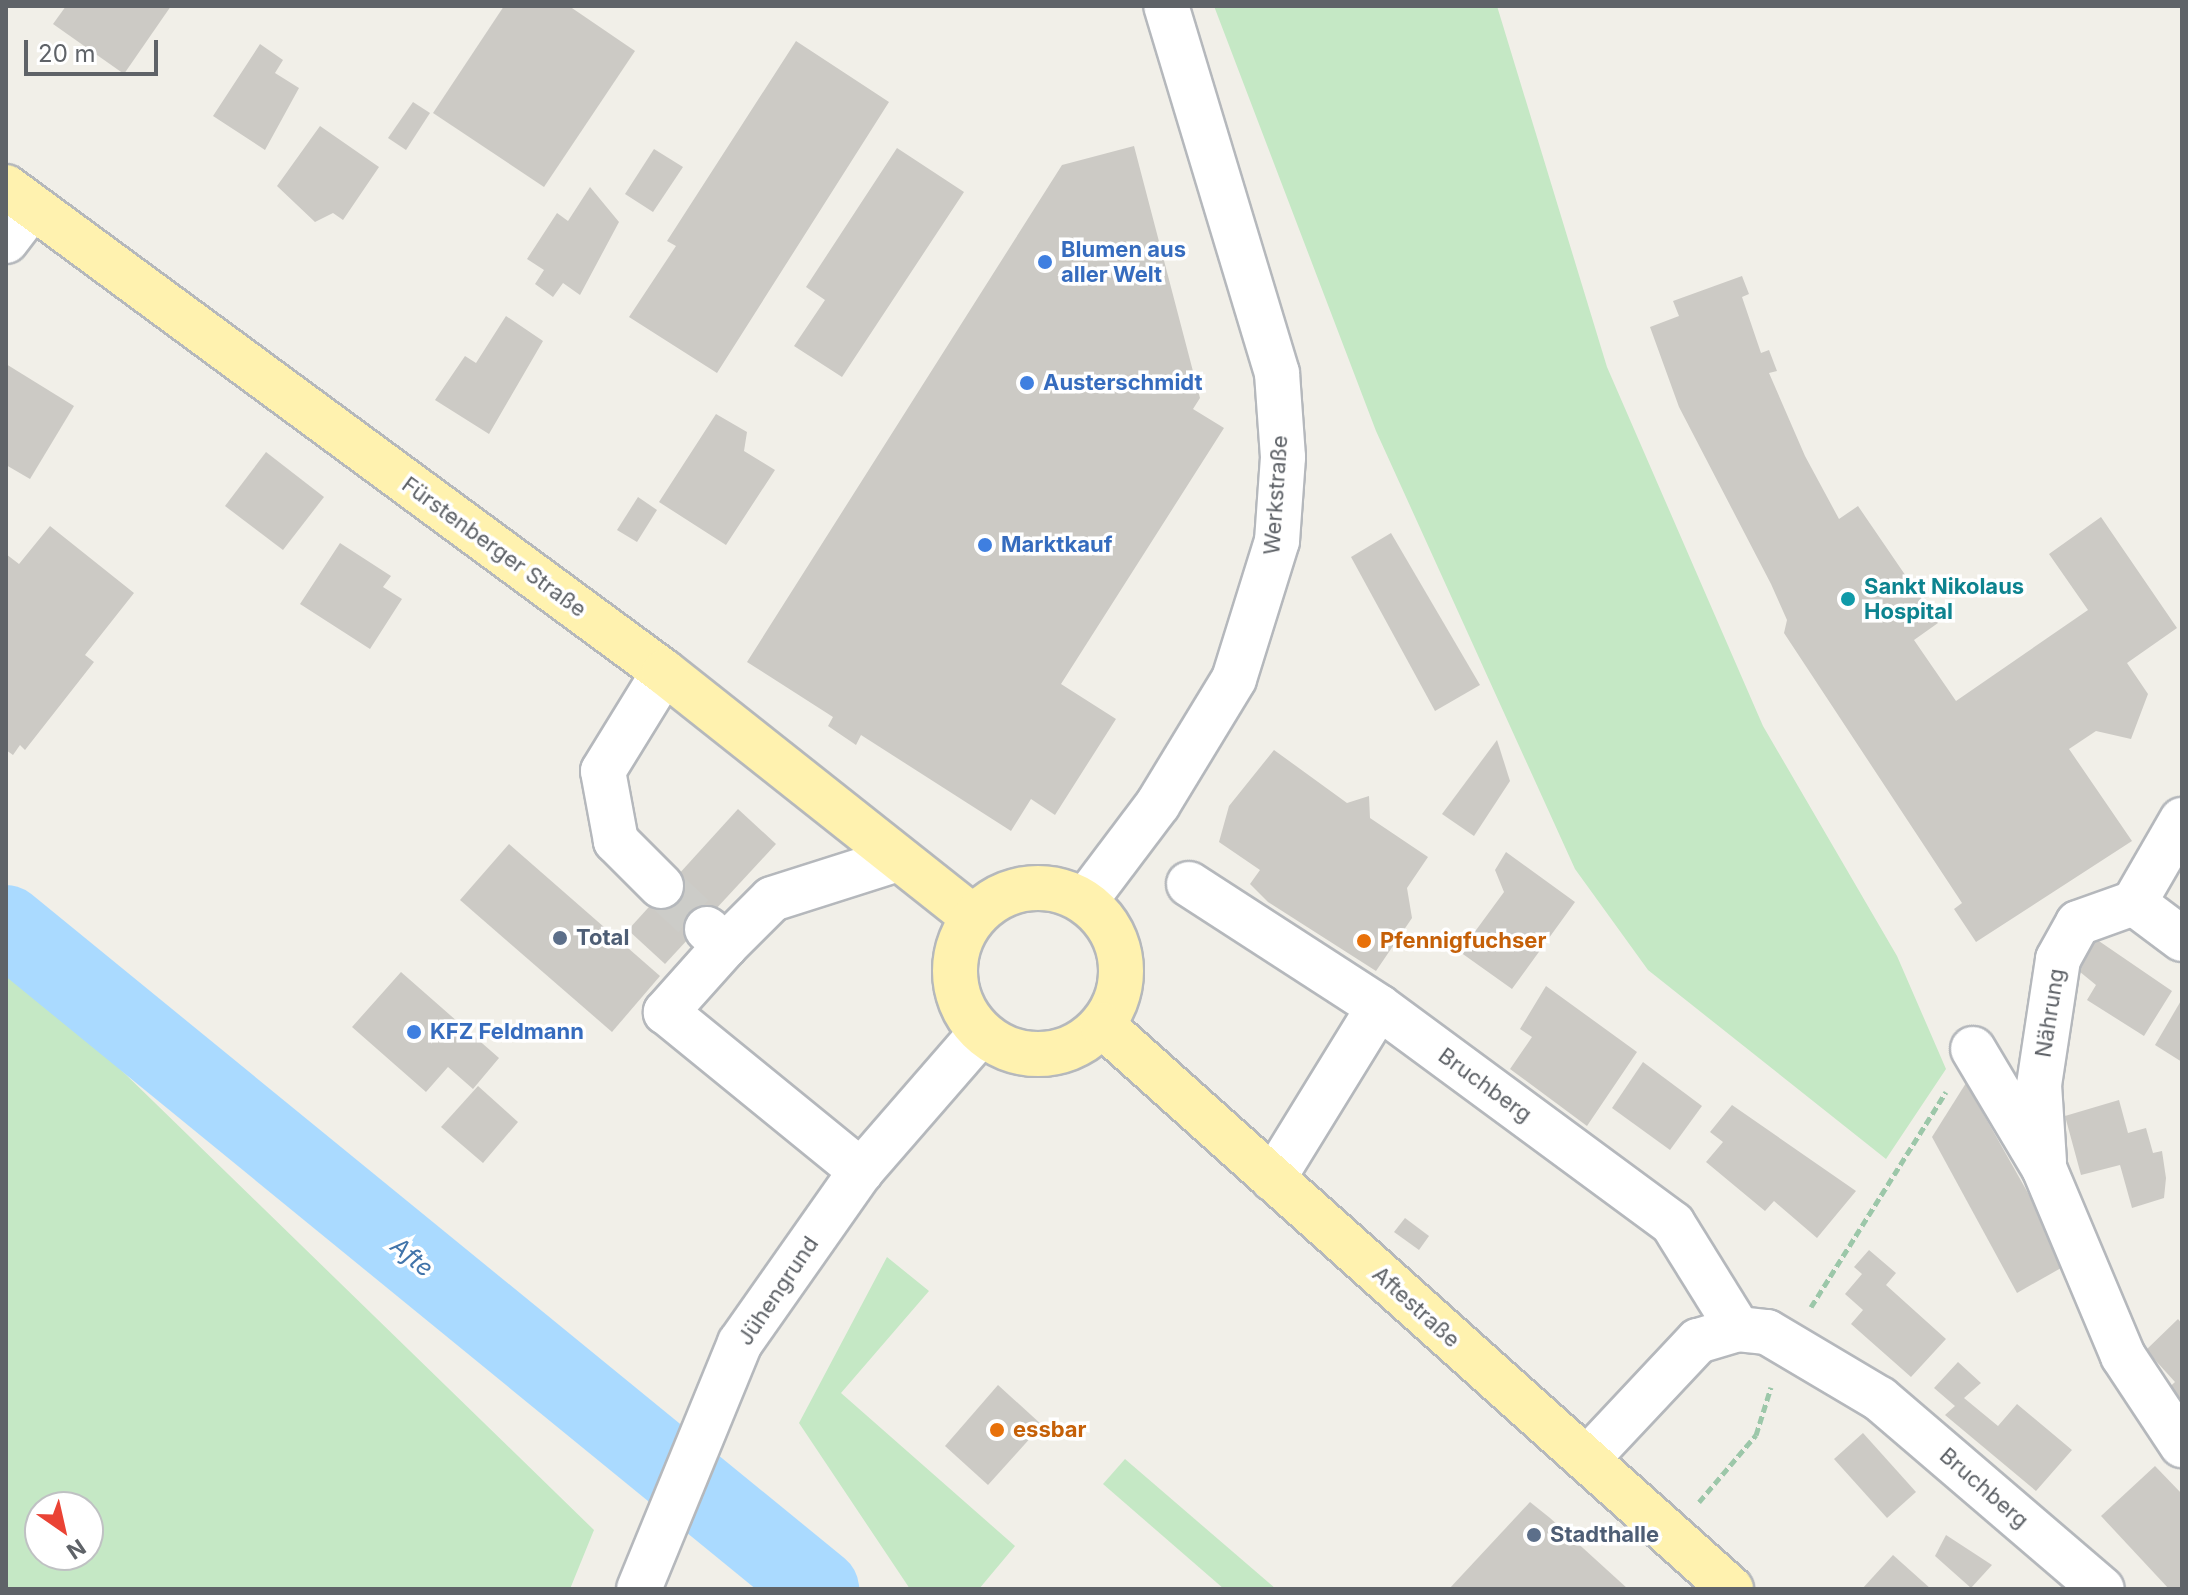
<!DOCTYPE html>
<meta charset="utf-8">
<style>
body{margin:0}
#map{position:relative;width:2188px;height:1595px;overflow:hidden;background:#f1efe8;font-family:Inter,sans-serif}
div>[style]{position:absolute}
.green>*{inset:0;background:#c5e8c5}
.river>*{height:80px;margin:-40px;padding:0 40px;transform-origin:40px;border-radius:40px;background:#aadaff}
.building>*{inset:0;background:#cccac5}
.minor-tunnel>*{height:44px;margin-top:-22px;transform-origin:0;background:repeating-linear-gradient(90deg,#ccccc8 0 44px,transparent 0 66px)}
.path>*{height:5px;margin-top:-2.5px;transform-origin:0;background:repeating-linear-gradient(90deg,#9cc7a9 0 8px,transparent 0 12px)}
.roads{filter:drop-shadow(2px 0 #b5b8bc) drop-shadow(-2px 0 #b5b8bc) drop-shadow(0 2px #b5b8bc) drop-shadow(0 -2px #b5b8bc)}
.minor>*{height:44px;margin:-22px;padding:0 22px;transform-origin:22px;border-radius:22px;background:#fff}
.major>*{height:44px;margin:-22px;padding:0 22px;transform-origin:22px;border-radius:22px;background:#fff2af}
.major>.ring{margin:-22px;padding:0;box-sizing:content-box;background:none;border:44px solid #fff2af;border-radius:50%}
.dots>*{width:22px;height:22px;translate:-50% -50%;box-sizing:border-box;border:4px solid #fff;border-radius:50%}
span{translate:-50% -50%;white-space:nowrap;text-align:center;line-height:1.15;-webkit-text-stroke:7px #fff;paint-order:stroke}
.shop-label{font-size:22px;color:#366cbe;font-weight:700}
.left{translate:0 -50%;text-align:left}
.street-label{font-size:22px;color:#5f6368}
.culture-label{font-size:22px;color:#0d838f;font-weight:700}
.service-label{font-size:22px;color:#4e5e75;font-weight:700}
.food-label{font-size:22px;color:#c56008;font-weight:700}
.water-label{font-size:24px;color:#4174aa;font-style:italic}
.frame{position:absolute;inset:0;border:8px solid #5f6368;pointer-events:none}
.north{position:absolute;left:24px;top:1491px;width:80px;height:80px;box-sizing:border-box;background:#fff;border:2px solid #bfc1c3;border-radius:50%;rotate:146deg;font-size:22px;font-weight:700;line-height:32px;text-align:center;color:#5f6368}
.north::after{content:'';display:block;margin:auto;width:28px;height:36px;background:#ea4335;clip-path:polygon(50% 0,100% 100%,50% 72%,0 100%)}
.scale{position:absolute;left:24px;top:40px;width:134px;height:36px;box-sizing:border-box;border:4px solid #5f6368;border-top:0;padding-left:10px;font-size:24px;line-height:28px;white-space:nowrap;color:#5f6368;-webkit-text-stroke:6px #fff;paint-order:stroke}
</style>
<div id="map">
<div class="green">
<div style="clip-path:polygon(1214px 6px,1497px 6px,1607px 367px,1763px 726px,1897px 956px,1946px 1069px,1886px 1159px,1648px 970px,1575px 869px,1376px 431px)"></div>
<div style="clip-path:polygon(evenodd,6px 958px,594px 1530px,570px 1589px,6px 1589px,6px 958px,40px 1507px,88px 1507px,88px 1555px,40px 1555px,40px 1507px)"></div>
<div style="clip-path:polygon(887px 1257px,929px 1291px,841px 1393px,1015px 1546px,979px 1589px,910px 1589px,799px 1423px)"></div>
<div style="clip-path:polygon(1125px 1459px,1276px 1589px,1224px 1589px,1103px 1484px)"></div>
</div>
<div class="river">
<div style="left:6px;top:925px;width:1050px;rotate:39.24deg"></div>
</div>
<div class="building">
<div style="clip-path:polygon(66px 6px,171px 6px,124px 74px,53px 24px)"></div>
<div style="clip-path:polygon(504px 6px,569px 6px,635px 51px,544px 187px,433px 113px)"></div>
<div style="clip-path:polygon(796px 41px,889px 102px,717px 373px,629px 317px,676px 246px,667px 241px)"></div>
<div style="clip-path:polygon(260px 44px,283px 60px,275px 73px,299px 88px,265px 150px,213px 116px)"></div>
<div style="clip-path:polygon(413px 102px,430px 113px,406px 150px,388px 138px)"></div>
<div style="clip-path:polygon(320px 126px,379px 167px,343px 220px,333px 213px,315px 222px,277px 186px)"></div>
<div style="clip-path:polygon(1134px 146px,1200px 398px,1193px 409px,1224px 428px,1061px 684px,1116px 719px,1055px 815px,1031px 799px,1011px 831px,861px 735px,856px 745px,828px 726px,833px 717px,747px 662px,1062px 165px)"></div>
<div style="clip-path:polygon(897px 148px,964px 192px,842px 377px,794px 346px,825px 300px,806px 287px)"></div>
<div style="clip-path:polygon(654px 149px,683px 167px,653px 212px,625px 194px)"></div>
<div style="clip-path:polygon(590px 187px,619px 222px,580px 295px,563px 283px,553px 297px,535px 284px,544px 270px,527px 259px,557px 213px,568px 221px)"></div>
<div style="clip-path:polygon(1742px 276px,1749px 294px,1742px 297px,1761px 353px,1769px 350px,1777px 371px,1769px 373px,1805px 456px,1839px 519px,1858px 506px,1938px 623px,1914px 640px,1956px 701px,2088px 610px,2049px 554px,2101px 517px,2177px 628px,2127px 663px,2148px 694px,2131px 739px,2096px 731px,2069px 749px,2132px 841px,1976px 942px,1954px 909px,1962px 903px,1784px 633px,1787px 620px,1771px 584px,1679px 407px,1650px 327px,1679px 316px,1673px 301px)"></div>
<div style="clip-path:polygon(506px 316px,543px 341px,489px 434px,435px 400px,465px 356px,476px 363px)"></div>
<div style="clip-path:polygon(6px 364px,74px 406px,30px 479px,6px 465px)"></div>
<div style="clip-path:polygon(716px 414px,747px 432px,744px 451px,775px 470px,726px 545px,659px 502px)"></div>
<div style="clip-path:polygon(266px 452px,324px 497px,283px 550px,225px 506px)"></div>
<div style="clip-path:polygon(638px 497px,657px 510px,637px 542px,617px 530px)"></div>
<div style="clip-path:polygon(50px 526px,134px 593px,85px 655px,94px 662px,25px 750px,20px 745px,13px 755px,6px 750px,6px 554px,19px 564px)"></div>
<div style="clip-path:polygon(1391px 533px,1480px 685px,1435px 711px,1351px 557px)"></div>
<div style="clip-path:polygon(340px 543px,391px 576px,383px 587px,402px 599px,370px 649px,300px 604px)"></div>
<div style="clip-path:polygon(1497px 740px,1510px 781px,1474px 836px,1442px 814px)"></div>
<div style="clip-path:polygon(1274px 750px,1347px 803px,1369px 796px,1370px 818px,1428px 857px,1407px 888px,1412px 918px,1376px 971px,1268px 902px,1250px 884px,1260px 870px,1219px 842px,1229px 806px)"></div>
<div style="clip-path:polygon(738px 809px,776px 844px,665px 964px,628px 930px)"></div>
<div style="clip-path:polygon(509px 844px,660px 976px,612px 1032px,460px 900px)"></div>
<div style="clip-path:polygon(1506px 852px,1575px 902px,1512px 989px,1460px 952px,1504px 892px,1495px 870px)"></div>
<div style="clip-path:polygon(2093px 937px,2172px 991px,2144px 1036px,2087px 1000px,2096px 985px,2074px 967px)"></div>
<div style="clip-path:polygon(401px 972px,499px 1058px,473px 1089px,448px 1067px,426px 1092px,352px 1027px)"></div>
<div style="clip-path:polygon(1546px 986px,1637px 1052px,1587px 1126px,1510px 1069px,1532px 1037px,1520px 1029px)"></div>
<div style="clip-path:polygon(2182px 999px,2182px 1062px,2155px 1045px)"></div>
<div style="clip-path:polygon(1643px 1062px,1702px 1106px,1670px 1150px,1612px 1108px)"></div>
<div style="clip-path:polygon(1966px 1083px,2068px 1264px,2017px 1293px,1932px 1137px)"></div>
<div style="clip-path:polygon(478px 1086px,518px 1122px,483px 1163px,441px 1127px)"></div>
<div style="clip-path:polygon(2119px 1100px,2128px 1133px,2146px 1128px,2153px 1153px,2162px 1151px,2166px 1178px,2164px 1198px,2132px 1208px,2120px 1165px,2081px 1175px,2065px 1116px)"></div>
<div style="clip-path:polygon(1732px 1105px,1856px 1191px,1817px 1238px,1774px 1201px,1765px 1211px,1706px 1162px,1723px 1142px,1710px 1132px)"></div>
<div style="clip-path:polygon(1405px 1218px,1429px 1236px,1419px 1250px,1394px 1232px)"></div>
<div style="clip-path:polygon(1869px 1250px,1896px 1273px,1886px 1285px,1946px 1339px,1911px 1377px,1851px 1324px,1863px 1310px,1845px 1294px,1862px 1274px,1854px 1267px)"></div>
<div style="clip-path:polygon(2178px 1319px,2182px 1324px,2182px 1416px,2163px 1393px,2175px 1382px,2146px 1350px)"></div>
<div style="clip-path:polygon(1958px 1362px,1981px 1383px,1964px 1398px,1998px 1426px,2017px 1404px,2072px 1450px,2036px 1491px,1945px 1415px,1955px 1406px,1934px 1388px)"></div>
<div style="clip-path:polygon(998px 1385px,1042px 1425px,988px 1485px,945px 1446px)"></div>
<div style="clip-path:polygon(1863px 1433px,1916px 1492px,1887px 1518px,1834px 1459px)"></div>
<div style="clip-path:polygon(2155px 1466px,2182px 1494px,2182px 1589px,2169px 1589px,2101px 1516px)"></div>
<div style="clip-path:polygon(1530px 1502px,1550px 1518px,1628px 1589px,1449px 1589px)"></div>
<div style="clip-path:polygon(1946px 1535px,1992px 1565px,1971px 1588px,1935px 1556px)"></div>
<div style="clip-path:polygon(1893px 1555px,1931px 1589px,1862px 1589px)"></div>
</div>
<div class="minor-tunnel">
<div style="left:661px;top:886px;width:63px;rotate:43.1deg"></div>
</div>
<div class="path">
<div style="left:1811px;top:1307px;width:254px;rotate:-57.9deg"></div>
<div style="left:1699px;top:1502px;width:88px;rotate:-49.6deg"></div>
<div style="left:1756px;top:1435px;width:50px;rotate:-72.6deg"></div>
</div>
<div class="roads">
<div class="minor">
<div style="left:6px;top:241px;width:43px;rotate:-52.6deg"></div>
<div style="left:1189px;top:884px;width:226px;rotate:32.9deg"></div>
<div style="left:1379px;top:1007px;width:365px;rotate:36.4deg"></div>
<div style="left:1673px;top:1224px;width:123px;rotate:58.2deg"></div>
<div style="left:661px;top:886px;width:64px;rotate:-135deg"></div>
<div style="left:616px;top:841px;width:71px;rotate:-100.5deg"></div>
<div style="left:603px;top:771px;width:116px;rotate:-58.4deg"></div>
<div style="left:1085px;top:901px;width:121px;rotate:-53deg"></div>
<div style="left:1158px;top:804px;width:146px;rotate:-58.7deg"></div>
<div style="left:1234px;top:679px;width:145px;rotate:-72.7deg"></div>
<div style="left:1277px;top:541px;width:84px;rotate:-85.9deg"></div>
<div style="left:1283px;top:457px;width:84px;rotate:-94.1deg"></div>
<div style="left:1277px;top:373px;width:383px;rotate:-106.8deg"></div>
<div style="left:2134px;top:903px;width:60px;rotate:36.9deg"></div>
<div style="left:707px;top:929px;width:25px;rotate:43deg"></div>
<div style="left:725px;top:946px;width:89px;rotate:131.8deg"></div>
<div style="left:666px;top:1012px;width:252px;rotate:39.2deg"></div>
<div style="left:725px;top:946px;width:66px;rotate:-45deg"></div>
<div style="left:772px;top:899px;width:132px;rotate:-17.6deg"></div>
<div style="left:1973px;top:1049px;width:139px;rotate:59.2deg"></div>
<div style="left:2044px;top:1168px;width:204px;rotate:67.2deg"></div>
<div style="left:2123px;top:1356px;width:107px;rotate:56.5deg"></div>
<div style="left:2044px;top:1162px;width:77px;rotate:-93.7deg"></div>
<div style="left:2039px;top:1085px;width:127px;rotate:-81.4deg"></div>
<div style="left:2058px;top:959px;width:41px;rotate:-60.9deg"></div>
<div style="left:2078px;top:923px;width:59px;rotate:-19.7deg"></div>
<div style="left:2134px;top:903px;width:96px;rotate:-60deg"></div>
<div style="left:1273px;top:1179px;width:202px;rotate:-58.4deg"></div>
<div style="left:1588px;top:1458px;width:161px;rotate:-46.8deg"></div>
<div style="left:1698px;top:1341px;width:42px;rotate:-16.7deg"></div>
<div style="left:1738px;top:1329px;width:29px;rotate:6deg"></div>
<div style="left:1767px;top:1332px;width:131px;rotate:30.7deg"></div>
<div style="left:1880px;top:1399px;width:292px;rotate:40.6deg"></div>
<div style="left:639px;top:1589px;width:266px;rotate:-67.7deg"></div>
<div style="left:740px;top:1343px;width:210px;rotate:-54.9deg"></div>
<div style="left:861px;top:1171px;width:183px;rotate:-49deg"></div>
</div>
<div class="major">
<div style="left:6px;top:187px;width:817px;rotate:36.39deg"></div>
<div style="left:664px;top:672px;width:394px;rotate:38.4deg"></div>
<div class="ring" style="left:955px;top:888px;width:122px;height:122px"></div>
<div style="left:1102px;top:1025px;width:845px;rotate:41.88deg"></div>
</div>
</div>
<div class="dots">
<div style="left:1045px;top:262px;background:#3f7fe0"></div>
<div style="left:1027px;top:383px;background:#3f7fe0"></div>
<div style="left:985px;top:545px;background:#3f7fe0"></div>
<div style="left:1848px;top:599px;background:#0f9aa8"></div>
<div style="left:560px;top:938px;background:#5c6f8a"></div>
<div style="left:1364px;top:941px;background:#e8710a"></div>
<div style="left:414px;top:1032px;background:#3f7fe0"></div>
<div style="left:997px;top:1430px;background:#e8710a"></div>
<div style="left:1534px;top:1535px;background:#5c6f8a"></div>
</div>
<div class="shop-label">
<span class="left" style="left:1061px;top:262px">Blumen aus<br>aller Welt</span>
<span class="left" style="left:1043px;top:383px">Austerschmidt</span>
<span class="left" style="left:1001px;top:545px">Marktkauf</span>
<span class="left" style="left:430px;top:1032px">KFZ Feldmann</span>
</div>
<div class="street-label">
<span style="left:1276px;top:495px;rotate:-86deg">Werkstraße</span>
<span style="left:494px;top:547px;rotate:36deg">Fürstenberger Straße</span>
<span style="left:2050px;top:1013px;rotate:-81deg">Nährung</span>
<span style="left:1485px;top:1085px;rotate:36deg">Bruchberg</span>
<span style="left:778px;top:1291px;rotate:-56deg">Jühengrund</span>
<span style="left:1416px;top:1307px;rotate:42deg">Aftestraße</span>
<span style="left:1984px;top:1488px;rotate:41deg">Bruchberg</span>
</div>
<div class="culture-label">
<span class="left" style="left:1864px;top:599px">Sankt Nikolaus<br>Hospital</span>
</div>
<div class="service-label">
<span class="left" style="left:576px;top:938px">Total</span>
<span class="left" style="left:1550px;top:1535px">Stadthalle</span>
</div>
<div class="food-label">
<span class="left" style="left:1380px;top:941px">Pfennigfuchser</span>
<span class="left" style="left:1013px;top:1430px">essbar</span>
</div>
<div class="water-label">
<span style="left:412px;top:1257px;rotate:39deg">Afte</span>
</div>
<div class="frame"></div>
<div class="north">N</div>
<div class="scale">20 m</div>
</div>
